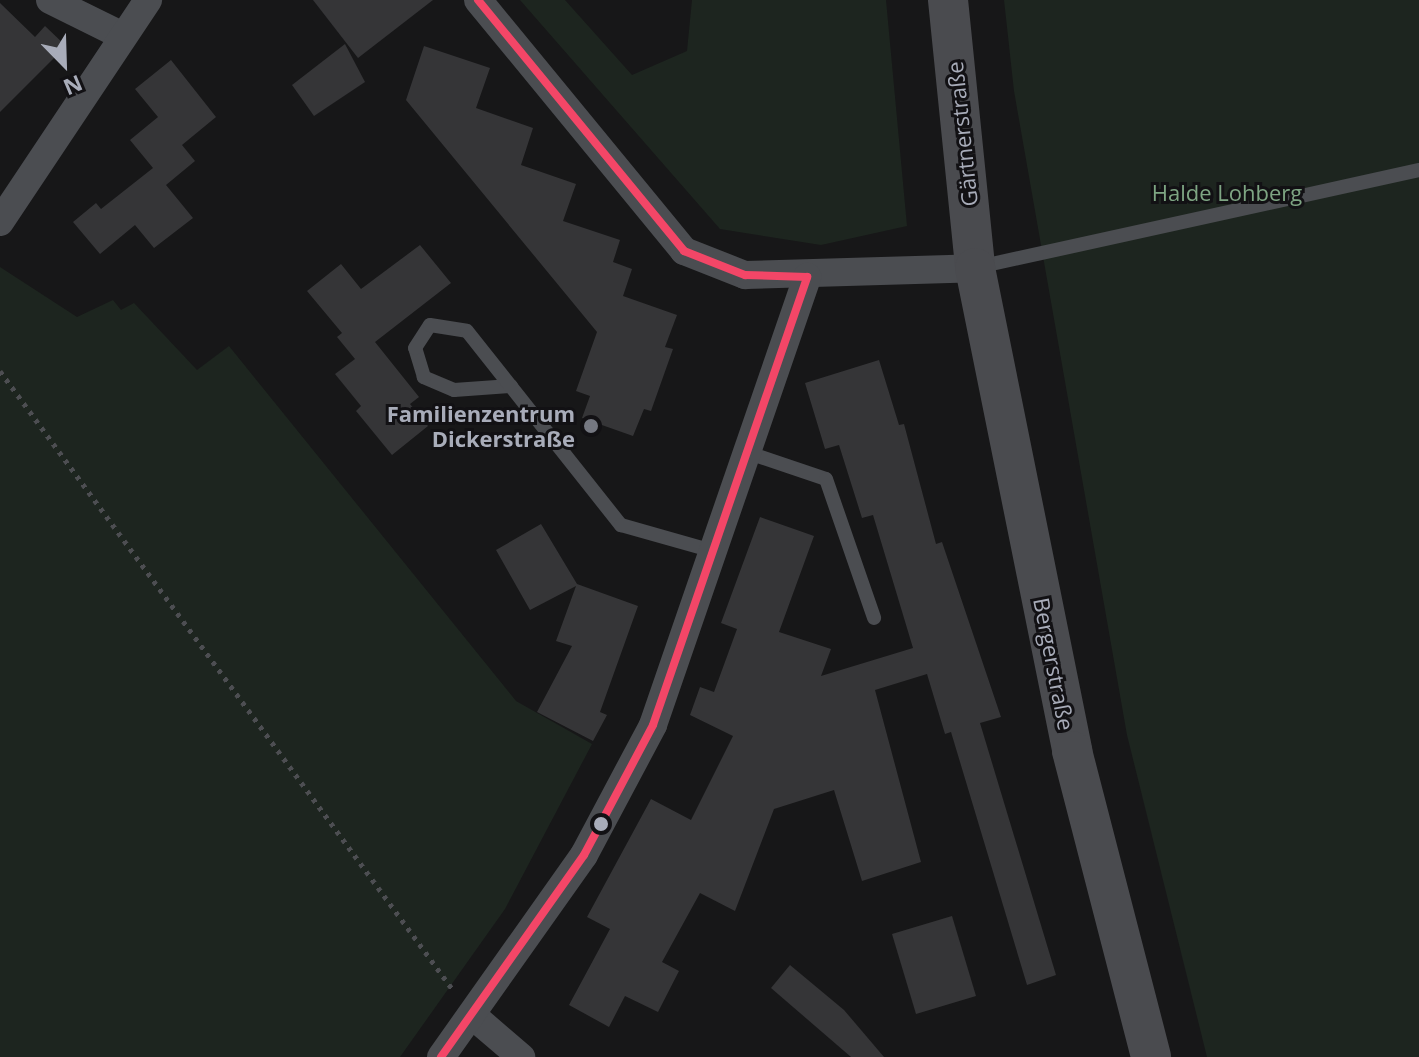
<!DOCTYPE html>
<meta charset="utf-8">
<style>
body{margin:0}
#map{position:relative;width:1419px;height:1057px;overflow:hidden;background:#171718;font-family:"Open Sans",sans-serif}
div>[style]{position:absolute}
.green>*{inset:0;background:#1d251f}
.building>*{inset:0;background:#353537}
.path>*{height:5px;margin-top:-2.5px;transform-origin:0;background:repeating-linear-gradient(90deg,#4d4e52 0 4px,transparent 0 10px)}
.lane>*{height:14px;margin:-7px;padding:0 7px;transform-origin:7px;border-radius:7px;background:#4b4d51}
.street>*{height:28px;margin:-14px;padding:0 14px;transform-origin:14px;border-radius:14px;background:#4b4d51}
.secondary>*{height:40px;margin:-20px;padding:0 20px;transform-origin:20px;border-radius:20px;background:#4a4b4f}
.bus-1>*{height:8px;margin:-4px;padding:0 4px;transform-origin:4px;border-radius:4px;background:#f34667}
.dots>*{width:22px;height:22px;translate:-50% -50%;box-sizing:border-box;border:4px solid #121114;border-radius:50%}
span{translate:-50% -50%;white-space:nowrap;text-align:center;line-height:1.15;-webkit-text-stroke:6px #121114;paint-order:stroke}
.street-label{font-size:22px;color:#a8acb9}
.park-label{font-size:22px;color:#7ea583}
.poi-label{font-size:22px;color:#a8acb9;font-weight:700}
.right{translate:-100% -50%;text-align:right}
.north{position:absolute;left:24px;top:24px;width:80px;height:80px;-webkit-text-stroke:6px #121114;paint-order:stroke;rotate:157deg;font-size:22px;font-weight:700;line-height:32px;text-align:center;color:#a8acb9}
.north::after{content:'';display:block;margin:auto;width:28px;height:36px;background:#a8acb9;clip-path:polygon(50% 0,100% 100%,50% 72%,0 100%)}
</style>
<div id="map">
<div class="green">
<div style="clip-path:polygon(520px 0,565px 0,632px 75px,687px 51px,692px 0,886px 0,907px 226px,821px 245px,720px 229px)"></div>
<div style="clip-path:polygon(1004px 0,1419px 0,1419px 1057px,1207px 1057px,1127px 735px,1014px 91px)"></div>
<div style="clip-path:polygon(0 267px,77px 317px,113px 300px,121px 310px,134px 303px,197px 370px,229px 346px,516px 701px,592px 744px,505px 909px,400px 1057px,0 1057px)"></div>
</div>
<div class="building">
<div style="clip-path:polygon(313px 0,433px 0,358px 58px)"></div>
<div style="clip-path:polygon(0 3px,35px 37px,45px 26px,66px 46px,0 112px)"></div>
<div style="clip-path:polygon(345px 44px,365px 82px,314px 116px,292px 85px)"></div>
<div style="clip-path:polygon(424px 46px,490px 68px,476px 108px,533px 128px,521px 165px,576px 184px,563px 221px,620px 240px,613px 262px,632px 269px,623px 296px,677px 315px,665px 347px,673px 349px,651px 411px,644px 409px,633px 436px,582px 418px,590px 396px,576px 391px,597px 332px,406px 100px)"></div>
<div style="clip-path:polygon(171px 60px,216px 117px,182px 145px,195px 161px,166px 185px,193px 218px,154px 248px,135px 225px,100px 254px,73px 222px,96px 203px,101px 209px,153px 168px,130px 140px,158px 117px,135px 89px)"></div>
<div style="clip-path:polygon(420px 245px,451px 283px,375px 342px,419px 397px,410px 404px,428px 426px,392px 455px,356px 411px,361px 406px,335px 374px,355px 359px,337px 337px,342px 333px,307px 291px,341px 264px,361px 289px)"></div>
<div style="clip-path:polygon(879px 360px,899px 425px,904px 424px,936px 544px,942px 542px,1001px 717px,980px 723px,1056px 975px,1027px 985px,951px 732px,945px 734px,927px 674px,875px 690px,921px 862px,862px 881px,834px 790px,774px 809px,735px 911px,700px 893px,662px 962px,679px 971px,658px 1012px,625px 996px,609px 1027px,569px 1005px,610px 929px,587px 917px,651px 799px,691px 820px,733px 736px,690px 715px,700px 687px,714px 692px,737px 629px,721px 623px,760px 517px,814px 536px,779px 632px,831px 649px,821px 676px,913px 648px,873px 515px,862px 518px,839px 445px,825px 449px,805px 383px)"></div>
<div style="clip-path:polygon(541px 524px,577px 584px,638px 606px,600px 712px,607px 715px,593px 741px,537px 712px,572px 646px,556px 641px,576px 586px,530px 610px,496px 550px)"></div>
<div style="clip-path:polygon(952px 916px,976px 996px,916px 1014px,892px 934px)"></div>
<div style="clip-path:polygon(790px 965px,844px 1010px,884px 1057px,851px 1057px,771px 988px)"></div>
</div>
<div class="path">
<div style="left:0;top:371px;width:767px;rotate:53.8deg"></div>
</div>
<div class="lane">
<div style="left:978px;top:267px;width:452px;rotate:-12.4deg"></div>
<div style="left:511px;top:386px;width:57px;rotate:176deg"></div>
<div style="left:454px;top:390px;width:33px;rotate:-157deg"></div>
<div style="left:424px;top:377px;width:30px;rotate:-107deg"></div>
<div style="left:415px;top:348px;width:27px;rotate:-57deg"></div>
<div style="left:430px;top:325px;width:37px;rotate:9deg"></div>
<div style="left:467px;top:331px;width:248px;rotate:51.6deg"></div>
<div style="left:621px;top:525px;width:96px;rotate:15.8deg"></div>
<div style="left:746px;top:452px;width:84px;rotate:18.6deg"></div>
<div style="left:826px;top:479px;width:147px;rotate:70.9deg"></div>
</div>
<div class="street">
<div style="left:50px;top:0;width:81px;rotate:26.3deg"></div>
<div style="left:478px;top:0;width:325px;rotate:50.6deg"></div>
<div style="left:684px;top:251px;width:66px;rotate:21.5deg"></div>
<div style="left:745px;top:275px;width:230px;rotate:-1.7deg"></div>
<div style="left:0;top:222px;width:267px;rotate:-56.3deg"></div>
<div style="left:472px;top:1015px;width:65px;rotate:40.6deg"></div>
<div style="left:441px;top:1057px;width:247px;rotate:-54.7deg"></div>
<div style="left:584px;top:855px;width:147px;rotate:-62deg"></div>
<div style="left:653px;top:725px;width:474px;rotate:-71deg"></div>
</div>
<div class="secondary">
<div style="left:948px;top:0;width:269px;rotate:84.2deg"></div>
<div style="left:975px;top:268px;width:493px;rotate:78.6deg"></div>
<div style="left:1072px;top:751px;width:316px;rotate:75.5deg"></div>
</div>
<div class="bus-1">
<div style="left:478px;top:0;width:325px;rotate:50.6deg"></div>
<div style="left:684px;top:251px;width:66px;rotate:21.5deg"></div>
<div style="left:745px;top:275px;width:62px;rotate:1.8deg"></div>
<div style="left:441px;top:1057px;width:247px;rotate:-54.7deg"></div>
<div style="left:584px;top:855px;width:147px;rotate:-62deg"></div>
<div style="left:653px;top:725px;width:474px;rotate:-71deg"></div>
</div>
<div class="dots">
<div style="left:591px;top:426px;background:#757881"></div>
<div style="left:601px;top:824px;background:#a8acb9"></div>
</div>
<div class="street-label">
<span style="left:962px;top:134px;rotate:-96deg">Gärtnerstraße</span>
<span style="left:1054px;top:664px;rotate:79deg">Bergerstraße</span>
</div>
<div class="park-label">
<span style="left:1227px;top:193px">Halde Lohberg</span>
</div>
<div class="poi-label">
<span class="right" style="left:575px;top:426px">Familienzentrum<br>Dickerstraße</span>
</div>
<div class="north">N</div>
</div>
